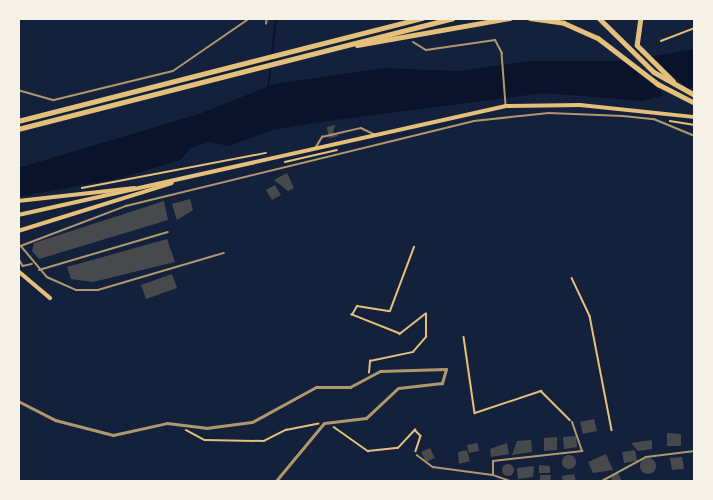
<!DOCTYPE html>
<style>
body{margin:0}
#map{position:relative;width:713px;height:500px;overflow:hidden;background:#14213d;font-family:"Playfair Display",serif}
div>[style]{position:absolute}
.water>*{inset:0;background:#0b132b}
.pier>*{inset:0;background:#14213d}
.stream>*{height:1.5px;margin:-0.75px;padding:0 0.75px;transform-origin:0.75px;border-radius:0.75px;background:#0b132b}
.building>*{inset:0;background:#48494c}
.round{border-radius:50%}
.path>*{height:1.5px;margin:-0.75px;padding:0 0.75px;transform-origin:0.75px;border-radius:0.75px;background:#e5c07b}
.service>*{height:1.5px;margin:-0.75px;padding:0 0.75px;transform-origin:0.75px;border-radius:0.75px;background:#b1986c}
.minor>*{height:2px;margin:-1px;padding:0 1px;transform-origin:1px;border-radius:1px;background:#b1986c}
.tertiary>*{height:3px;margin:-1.5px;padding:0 1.5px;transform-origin:1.5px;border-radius:1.5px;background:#b1986c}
.primary>*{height:4px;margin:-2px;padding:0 2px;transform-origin:2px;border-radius:2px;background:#e5c07b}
.motorway>*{height:4.5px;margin:-2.25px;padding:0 2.25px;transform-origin:2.25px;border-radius:2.25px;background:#e5c07b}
span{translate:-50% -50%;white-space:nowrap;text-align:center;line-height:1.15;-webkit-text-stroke:4.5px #f6f1e7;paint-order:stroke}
.frame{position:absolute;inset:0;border:20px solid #f6f1e7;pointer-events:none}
</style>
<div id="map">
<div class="water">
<div style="clip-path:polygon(695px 49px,695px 87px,642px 101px,544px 93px,320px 122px,272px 130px,229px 146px,209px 142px,191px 148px,180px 160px,121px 178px,18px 197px,18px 168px,199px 114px,274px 84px,384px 68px,458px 71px,529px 61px,625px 61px)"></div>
</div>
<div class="pier">
<div style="clip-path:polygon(646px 52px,685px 86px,691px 91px,667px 97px,620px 57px)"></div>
</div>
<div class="stream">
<div style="left:271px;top:62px;width:44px;rotate:-83.5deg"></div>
<div style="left:268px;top:86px;width:19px;rotate:-81deg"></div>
</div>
<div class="building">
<div style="clip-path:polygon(335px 125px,333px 133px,339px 136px,329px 138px,327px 127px)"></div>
<div style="clip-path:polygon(287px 173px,294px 188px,288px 191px,274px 180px)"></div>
<div style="clip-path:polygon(275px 185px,281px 195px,272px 200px,266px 190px)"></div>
<div style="clip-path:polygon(190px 199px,193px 210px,177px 220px,172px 204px)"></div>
<div style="clip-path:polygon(164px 201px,168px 220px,39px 259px,32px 251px,34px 243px)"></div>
<div style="clip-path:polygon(167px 239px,175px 262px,93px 282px,71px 279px,67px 267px)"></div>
<div style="clip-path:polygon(172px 274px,177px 288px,146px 299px,141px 285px)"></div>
<div style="clip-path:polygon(594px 419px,597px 431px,583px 434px,580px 422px)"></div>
<div style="clip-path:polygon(667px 433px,681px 434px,681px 446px,667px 446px)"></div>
<div style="clip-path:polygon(576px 436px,577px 447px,564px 449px,563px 437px)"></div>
<div style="clip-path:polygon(557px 437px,557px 450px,544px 451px,544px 438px)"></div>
<div style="clip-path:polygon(531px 440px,532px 452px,512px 455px,517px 441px)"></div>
<div style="clip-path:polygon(652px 440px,652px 449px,638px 451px,631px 443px)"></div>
<div style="clip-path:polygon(477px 443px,479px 451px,469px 453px,467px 445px)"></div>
<div style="clip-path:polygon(507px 443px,509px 454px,491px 457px,490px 449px)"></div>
<div style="clip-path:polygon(430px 448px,435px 458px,426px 462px,421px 452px)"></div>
<div style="clip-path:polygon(467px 450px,470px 461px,459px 464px,458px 452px)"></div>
<div style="clip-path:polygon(635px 450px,637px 461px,624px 463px,622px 452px)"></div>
<div style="clip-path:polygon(606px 454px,613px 470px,593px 473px,588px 462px)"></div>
<div class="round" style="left:562px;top:455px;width:14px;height:14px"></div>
<div style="clip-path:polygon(682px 457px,684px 469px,672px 470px,670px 458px)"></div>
<div class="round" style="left:640px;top:458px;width:16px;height:16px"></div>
<div class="round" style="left:502px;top:464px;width:12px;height:12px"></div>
<div style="clip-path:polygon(539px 465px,550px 466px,550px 473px,539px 473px)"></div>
<div style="clip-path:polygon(534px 466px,533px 477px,518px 479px,517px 468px)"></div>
<div style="clip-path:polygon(618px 473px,622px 482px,612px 482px,611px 476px)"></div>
<div style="clip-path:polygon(574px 474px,576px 482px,563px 482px,562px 476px)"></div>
<div style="clip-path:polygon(540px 475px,551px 475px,550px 482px,540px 482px)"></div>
</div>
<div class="path">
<div style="left:661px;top:41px;width:36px;rotate:-21deg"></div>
<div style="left:670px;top:121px;width:25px;rotate:9deg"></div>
<div style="left:285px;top:162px;width:53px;rotate:-13deg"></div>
<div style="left:82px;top:188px;width:187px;rotate:-10.8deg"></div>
<div style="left:572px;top:278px;width:42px;rotate:64.7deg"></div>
<div style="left:590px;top:316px;width:116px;rotate:79.1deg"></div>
<div style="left:464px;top:337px;width:77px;rotate:81.8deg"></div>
<div style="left:475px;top:413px;width:70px;rotate:-18.4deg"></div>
<div style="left:541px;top:391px;width:41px;rotate:45deg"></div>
<div style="left:369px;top:373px;width:12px;rotate:-85deg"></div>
<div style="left:370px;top:361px;width:44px;rotate:-11.8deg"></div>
<div style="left:413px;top:352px;width:20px;rotate:-49deg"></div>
<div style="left:426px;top:337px;width:23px;rotate:-90deg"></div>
<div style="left:426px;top:314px;width:33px;rotate:142deg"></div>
<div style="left:400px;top:334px;width:52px;rotate:-158.4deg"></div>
<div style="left:352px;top:315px;width:10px;rotate:-61deg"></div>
<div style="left:357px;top:306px;width:33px;rotate:9deg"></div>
<div style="left:390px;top:311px;width:68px;rotate:-69.4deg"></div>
<div style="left:334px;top:427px;width:42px;rotate:35.2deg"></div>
<div style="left:368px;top:451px;width:30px;rotate:-6deg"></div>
<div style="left:398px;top:448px;width:25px;rotate:-47deg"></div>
<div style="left:415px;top:430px;width:8px;rotate:45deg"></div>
<div style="left:421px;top:436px;width:16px;rotate:108deg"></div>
<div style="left:186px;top:430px;width:21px;rotate:28deg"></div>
<div style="left:205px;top:440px;width:59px;rotate:1deg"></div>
<div style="left:264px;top:441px;width:25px;rotate:-27deg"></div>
<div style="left:286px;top:430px;width:33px;rotate:-11deg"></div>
</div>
<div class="service">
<div style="left:330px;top:18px;width:15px"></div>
<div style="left:266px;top:24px;width:6px;rotate:-81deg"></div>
<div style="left:502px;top:53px;width:52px;rotate:85.6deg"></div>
<div style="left:18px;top:90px;width:37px;rotate:16deg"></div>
<div style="left:54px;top:100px;width:122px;rotate:-13.7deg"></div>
<div style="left:173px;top:71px;width:93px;rotate:-34.5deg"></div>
<div style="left:316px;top:147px;width:12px;rotate:-59deg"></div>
<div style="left:322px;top:137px;width:40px;rotate:-13deg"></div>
<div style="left:361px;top:128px;width:14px;rotate:25deg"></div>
<div style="left:18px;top:247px;width:116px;rotate:-20.8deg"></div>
<div style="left:126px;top:206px;width:358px;rotate:-13.7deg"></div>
<div style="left:474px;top:121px;width:75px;rotate:-6.1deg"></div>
<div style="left:549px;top:113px;width:74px;rotate:2.3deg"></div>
<div style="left:623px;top:116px;width:31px;rotate:6deg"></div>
<div style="left:654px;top:119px;width:44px;rotate:22.5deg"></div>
<div style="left:22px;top:247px;width:39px;rotate:50deg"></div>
<div style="left:47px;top:277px;width:32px;rotate:24deg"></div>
<div style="left:76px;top:290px;width:22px"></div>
<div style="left:98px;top:290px;width:131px;rotate:-16.4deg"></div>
<div style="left:18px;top:257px;width:10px;rotate:61deg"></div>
<div style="left:23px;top:266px;width:9px;rotate:-13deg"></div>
<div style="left:39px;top:270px;width:134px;rotate:-16.4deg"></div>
<div style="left:417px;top:455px;width:20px;rotate:37deg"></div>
<div style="left:433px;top:467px;width:60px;rotate:7.7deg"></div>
</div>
<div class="minor">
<div style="left:413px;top:42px;width:15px;rotate:32deg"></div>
<div style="left:426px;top:50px;width:70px;rotate:-8.2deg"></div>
<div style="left:495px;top:40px;width:15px;rotate:62deg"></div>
<div style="left:513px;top:482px;width:21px;rotate:-161deg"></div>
<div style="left:493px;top:475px;width:14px;rotate:-90deg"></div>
<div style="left:493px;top:461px;width:90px;rotate:-6.4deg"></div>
<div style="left:582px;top:451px;width:31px;rotate:-109deg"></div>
<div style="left:600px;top:482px;width:52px;rotate:-28.5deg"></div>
<div style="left:646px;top:457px;width:49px;rotate:-7deg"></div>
</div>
<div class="tertiary">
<div style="left:18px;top:401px;width:42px;rotate:27.2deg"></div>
<div style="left:55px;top:420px;width:60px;rotate:14.5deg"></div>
<div style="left:113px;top:435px;width:55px;rotate:-12.5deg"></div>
<div style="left:167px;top:423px;width:39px;rotate:7deg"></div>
<div style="left:206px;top:428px;width:46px;rotate:-7.4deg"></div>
<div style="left:252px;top:422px;width:73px;rotate:-28.7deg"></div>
<div style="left:316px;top:387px;width:34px"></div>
<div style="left:350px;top:387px;width:34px;rotate:-28deg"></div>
<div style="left:380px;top:371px;width:66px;rotate:-1.7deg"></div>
<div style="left:446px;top:369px;width:15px;rotate:106deg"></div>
<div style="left:442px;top:383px;width:44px;rotate:173.5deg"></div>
<div style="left:398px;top:388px;width:44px;rotate:136.8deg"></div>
<div style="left:366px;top:418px;width:42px;rotate:173.2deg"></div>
<div style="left:324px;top:423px;width:77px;rotate:129.7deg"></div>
</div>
<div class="primary">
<div style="left:18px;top:201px;width:117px;rotate:-6.4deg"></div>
<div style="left:18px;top:215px;width:500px;rotate:-12.59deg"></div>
<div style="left:506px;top:106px;width:74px;rotate:-0.8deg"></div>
<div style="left:580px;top:105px;width:116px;rotate:6deg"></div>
<div style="left:18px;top:231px;width:161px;rotate:-17.3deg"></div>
<div style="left:18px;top:271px;width:42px;rotate:40.2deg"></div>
</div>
<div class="motorway">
<div style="left:530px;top:18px;width:34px;rotate:8deg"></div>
<div style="left:564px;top:23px;width:37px;rotate:24deg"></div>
<div style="left:598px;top:38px;width:76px;rotate:37.5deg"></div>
<div style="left:658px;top:84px;width:42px;rotate:27.2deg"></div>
<div style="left:599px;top:18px;width:77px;rotate:44.5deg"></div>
<div style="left:654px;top:72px;width:47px;rotate:29.3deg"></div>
<div style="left:641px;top:18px;width:27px;rotate:98deg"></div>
<div style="left:637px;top:45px;width:51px;rotate:45deg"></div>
<div style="left:357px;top:45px;width:155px;rotate:-10deg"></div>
<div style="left:18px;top:121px;width:417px;rotate:-14.3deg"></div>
<div style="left:18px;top:129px;width:448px;rotate:-14.3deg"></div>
</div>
<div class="frame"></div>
</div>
